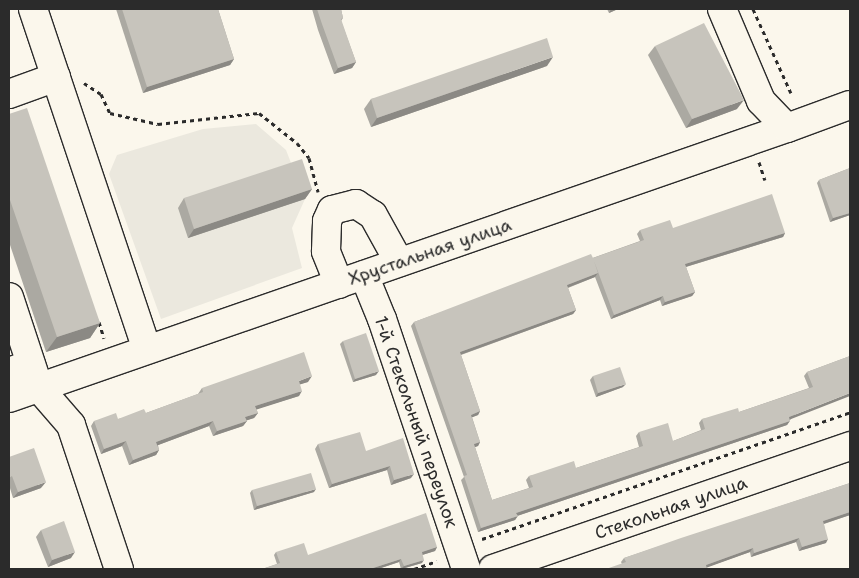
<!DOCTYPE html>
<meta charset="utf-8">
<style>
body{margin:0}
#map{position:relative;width:859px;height:578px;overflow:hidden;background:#fbf7ec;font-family:"Shantell Sans",sans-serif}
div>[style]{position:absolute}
.built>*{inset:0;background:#ebe8de}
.path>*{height:3px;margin-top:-1.5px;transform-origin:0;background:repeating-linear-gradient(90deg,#2b2b2b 0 4px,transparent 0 8px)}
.roads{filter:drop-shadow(1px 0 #2b2b2b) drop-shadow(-1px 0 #2b2b2b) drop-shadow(0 1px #2b2b2b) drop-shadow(0 -1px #2b2b2b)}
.minor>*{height:28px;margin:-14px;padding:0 14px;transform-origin:14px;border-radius:14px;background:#fbf7ec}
.major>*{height:28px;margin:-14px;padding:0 14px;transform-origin:14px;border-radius:14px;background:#fbf7ec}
.wall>*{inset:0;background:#aba9a2}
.shaded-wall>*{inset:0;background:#8b8984}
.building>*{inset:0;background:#c7c4bc}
span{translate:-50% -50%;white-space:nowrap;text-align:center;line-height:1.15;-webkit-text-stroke:4px #fbf7ec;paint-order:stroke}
.street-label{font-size:18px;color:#2b2b2b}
.frame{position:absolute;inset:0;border:10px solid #2b2b2b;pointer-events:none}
</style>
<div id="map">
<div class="built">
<div style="clip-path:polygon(256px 124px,286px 150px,305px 199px,292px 228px,302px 268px,161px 319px,109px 174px,117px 155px,203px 129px)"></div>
</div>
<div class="path">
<div style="left:753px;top:9px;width:92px;rotate:65.7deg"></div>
<div style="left:84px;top:83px;width:20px;rotate:33deg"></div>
<div style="left:101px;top:94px;width:21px;rotate:65deg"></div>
<div style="left:110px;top:113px;width:49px;rotate:12.9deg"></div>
<div style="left:158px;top:124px;width:102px;rotate:-6.2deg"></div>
<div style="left:259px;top:113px;width:48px;rotate:38.3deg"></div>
<div style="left:297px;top:143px;width:19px;rotate:51deg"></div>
<div style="left:309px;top:158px;width:35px;rotate:75deg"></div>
<div style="left:759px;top:162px;width:19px;rotate:72deg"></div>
<div style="left:99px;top:322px;width:17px;rotate:73deg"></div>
<div style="left:482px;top:539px;width:389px;rotate:-19deg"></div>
<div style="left:414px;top:569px;width:24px;rotate:-19deg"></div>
</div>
<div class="roads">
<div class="minor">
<div style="left:33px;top:9px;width:359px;rotate:71.5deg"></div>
<div style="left:9px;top:94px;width:50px;rotate:-19.9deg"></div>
<div style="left:364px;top:275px;width:48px;rotate:67.8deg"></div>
<div style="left:382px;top:319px;width:264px;rotate:71.4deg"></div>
<div style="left:339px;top:284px;width:35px;rotate:-112deg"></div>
<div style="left:326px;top:251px;width:30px;rotate:-88deg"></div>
<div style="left:327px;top:221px;width:12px;rotate:-66deg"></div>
<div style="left:332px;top:210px;width:25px;rotate:-14deg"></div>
<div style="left:356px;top:204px;width:20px;rotate:33deg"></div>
<div style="left:373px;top:215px;width:54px;rotate:61deg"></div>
<div style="left:9px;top:297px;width:96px;rotate:71.8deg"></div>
<div style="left:39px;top:388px;width:49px;rotate:49.1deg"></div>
<div style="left:71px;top:425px;width:152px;rotate:71.6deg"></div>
<div style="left:9px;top:372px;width:23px;rotate:-20deg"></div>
<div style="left:9px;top:398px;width:824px;rotate:-19.14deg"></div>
<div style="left:493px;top:569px;width:378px;rotate:-19deg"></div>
</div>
<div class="major">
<div style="left:722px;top:9px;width:100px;rotate:67deg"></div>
<div style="left:761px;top:101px;width:37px;rotate:46deg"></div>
<div style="left:787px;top:128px;width:67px;rotate:-20.1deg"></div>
</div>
</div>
<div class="wall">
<div style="clip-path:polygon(116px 9px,218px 9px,234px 59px,230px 65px,143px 93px)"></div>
<div style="clip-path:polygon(312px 9px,341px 9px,343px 18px,341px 21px,356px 62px,352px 68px,334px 74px,318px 30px)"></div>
<div style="clip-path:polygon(607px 9px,618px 9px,609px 13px)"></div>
<div style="clip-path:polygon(655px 46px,737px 109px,686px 128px,648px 55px)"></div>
<div style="clip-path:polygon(547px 66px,371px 127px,364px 109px,371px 99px)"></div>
<div style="clip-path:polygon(9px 114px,100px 323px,90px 338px,46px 352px,9px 242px)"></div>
<div style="clip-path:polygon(850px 168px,850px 215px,830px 222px,817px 183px,819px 180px)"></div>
<div style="clip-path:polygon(312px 189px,305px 199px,188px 238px,178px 208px,184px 198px)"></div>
<div style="clip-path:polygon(673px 228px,785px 233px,783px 237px,686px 267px,695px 292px,692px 296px,662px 306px,660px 300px,611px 319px,595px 277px,568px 288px,576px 310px,573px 314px,461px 355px,480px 411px,478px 415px,472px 417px,480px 442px,478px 446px,475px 447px,492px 500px,529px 488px,526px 480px,529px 476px,576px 468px,639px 447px,636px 436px,639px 432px,673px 441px,701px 430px,699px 423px,702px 419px,739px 412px,809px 388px,804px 376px,807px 372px,850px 356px,790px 420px,787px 425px,517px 516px,515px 520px,478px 532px,461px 480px,464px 477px,411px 326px,414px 322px,640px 241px,637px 234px,640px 230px)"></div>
<div style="clip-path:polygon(343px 341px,376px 375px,353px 382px,340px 344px)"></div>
<div style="clip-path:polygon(593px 376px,623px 387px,596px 397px,590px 380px)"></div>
<div style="clip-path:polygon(308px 382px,300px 384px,299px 396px,256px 409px,258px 413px,254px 418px,247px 420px,247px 421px,243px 426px,213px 436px,209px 426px,158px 445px,159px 450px,156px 455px,129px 465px,122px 446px,101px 454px,91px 426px,94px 421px,118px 419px,146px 413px,198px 394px,202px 388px)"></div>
<div style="clip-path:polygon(318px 444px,366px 451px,411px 478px,391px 485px,387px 470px,329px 488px,315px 449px)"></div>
<div style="clip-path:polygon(9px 457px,41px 488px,13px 498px,9px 485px)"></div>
<div style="clip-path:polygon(850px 483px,850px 515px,824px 524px,826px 543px,799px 551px,796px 542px,751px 557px,750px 552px,707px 567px,622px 564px,621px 562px,624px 558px)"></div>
<div style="clip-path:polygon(252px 490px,314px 492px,254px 510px,250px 493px)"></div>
<div style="clip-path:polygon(41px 530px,71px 558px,48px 567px,36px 537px)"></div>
<div style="clip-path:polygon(437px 547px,435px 551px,422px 555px,422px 563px,402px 569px,401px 569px,399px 562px,378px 569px,262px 569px,277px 564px,274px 555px,276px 552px,308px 555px)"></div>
</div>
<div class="shaded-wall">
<div style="clip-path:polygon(611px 9px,618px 9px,609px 13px)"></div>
<div style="clip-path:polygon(553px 57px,547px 66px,371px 127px,377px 118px)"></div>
<div style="clip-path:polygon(234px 59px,230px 65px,143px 93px,147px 87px)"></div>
<div style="clip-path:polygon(356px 62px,352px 68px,334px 74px,338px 68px)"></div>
<div style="clip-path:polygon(744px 100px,737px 109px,686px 128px,692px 119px)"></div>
<div style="clip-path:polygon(312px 189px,305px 199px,188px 238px,194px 229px)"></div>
<div style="clip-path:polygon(850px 213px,850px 215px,830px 222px,833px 218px)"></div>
<div style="clip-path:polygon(785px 233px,783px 237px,682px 268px,685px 264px)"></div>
<div style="clip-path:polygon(598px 273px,595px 277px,564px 289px,567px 285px)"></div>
<div style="clip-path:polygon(695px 292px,692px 296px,662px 306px,665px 302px)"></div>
<div style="clip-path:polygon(663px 296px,660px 300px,611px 319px,614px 315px)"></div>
<div style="clip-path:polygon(576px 310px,573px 314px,457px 356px,460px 352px)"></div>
<div style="clip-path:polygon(100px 323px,90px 338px,46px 352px,57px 337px)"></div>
<div style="clip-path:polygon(379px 371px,376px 375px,353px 382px,355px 379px)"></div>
<div style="clip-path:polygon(312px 376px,308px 382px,295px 386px,299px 381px)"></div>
<div style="clip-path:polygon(626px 384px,623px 387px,596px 397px,598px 393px)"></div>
<div style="clip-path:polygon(302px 391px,299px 396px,252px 411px,255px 406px)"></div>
<div style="clip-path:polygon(850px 393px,850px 396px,786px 421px,789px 417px)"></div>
<div style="clip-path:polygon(480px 411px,478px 415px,468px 419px,471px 415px)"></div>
<div style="clip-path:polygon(258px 413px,254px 418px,242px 422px,245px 417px)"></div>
<div style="clip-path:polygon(213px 421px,209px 426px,153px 447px,156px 442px)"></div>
<div style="clip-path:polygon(247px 421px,243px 426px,213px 436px,217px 431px)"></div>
<div style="clip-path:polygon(790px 421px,787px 425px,514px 517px,516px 513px)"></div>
<div style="clip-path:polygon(126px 441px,122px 446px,101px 454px,104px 449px)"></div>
<div style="clip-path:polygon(480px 442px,478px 446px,472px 448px,474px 444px)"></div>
<div style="clip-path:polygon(159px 450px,156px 455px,129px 465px,133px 460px)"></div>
<div style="clip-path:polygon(390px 466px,387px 470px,329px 488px,332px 484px)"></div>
<div style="clip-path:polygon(414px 474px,411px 478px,391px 485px,394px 480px)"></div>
<div style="clip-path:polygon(46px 482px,41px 488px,13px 498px,18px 492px)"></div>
<div style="clip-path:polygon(316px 489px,314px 492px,254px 510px,257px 506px)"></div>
<div style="clip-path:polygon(850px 512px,850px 515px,820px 525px,823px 521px)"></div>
<div style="clip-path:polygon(518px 516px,515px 520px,478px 532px,481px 528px)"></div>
<div style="clip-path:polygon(799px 538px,796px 542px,751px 557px,754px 553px)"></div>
<div style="clip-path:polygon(828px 539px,826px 543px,799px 551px,802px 547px)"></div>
<div style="clip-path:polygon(437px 547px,435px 551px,419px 556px,422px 552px)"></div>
<div style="clip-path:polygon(753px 548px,750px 552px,703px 569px,706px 565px)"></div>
<div style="clip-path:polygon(75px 552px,71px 558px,48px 567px,52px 560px)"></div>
<div style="clip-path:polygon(401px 559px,399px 562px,378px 569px,370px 569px)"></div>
<div style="clip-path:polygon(424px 560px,422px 563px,401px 569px,404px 566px)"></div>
</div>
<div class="building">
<div style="clip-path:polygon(122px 9px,218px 9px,234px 59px,147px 87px)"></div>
<div style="clip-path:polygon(317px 9px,341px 9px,343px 18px,341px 19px,356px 62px,338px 68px,322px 24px)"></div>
<div style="clip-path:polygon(704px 23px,744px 100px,692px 119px,655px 46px)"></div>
<div style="clip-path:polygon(547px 38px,553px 57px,377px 118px,371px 99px)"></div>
<div style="clip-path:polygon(27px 108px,100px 323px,57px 337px,9px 197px,9px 114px)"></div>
<div style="clip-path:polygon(302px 159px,312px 189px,194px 229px,184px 198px)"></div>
<div style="clip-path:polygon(850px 168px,850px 213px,833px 218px,819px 180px)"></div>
<div style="clip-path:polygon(772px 194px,785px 233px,685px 264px,695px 292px,665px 302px,663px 296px,614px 315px,594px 261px,598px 273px,567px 285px,576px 310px,460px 352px,480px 411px,471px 415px,480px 442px,474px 444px,492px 500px,533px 487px,529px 476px,574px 461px,576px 468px,643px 446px,639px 432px,668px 423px,673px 441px,705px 429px,702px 419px,738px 408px,739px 412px,813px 387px,807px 372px,850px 356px,850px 393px,789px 417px,790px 421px,516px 513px,518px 516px,481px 528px,464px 476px,467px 475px,414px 322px,591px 254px,593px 258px,644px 240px,640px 230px,670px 220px,673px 228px)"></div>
<div style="clip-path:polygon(366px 333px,379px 371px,355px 379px,343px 341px)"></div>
<div style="clip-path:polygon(304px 352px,312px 376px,299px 381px,302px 391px,255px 406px,258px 413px,245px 417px,247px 421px,217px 431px,213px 421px,156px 442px,159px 450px,133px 460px,126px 441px,104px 449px,94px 421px,116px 413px,118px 419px,144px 409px,146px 413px,203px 392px,202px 388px)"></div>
<div style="clip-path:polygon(620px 367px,626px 384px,598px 393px,593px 376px)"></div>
<div style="clip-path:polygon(360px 432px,366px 451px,403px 438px,414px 474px,394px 480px,390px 466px,332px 484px,318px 444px)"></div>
<div style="clip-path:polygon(34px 448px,46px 482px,18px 492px,12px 476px,9px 478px,9px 457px)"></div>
<div style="clip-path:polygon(311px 473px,316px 489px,257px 506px,252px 490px)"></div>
<div style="clip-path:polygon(850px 483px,850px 512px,823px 521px,828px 539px,802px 547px,799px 538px,754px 553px,753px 548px,706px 565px,707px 569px,606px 569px,626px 562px,624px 558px,681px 538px)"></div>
<div style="clip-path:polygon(426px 513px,437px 547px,422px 552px,424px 560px,404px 566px,401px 559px,370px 569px,262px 569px,280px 563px,276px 552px,304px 543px,308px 555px)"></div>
<div style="clip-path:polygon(64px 521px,75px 552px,52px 560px,41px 530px)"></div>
</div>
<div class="street-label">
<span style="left:430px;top:252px;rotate:-19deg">Хрустальная улица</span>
<span style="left:416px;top:422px;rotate:71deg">1-й Стекольный переулок</span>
<span style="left:671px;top:508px;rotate:-19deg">Стекольная улица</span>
</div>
<div class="frame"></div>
</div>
